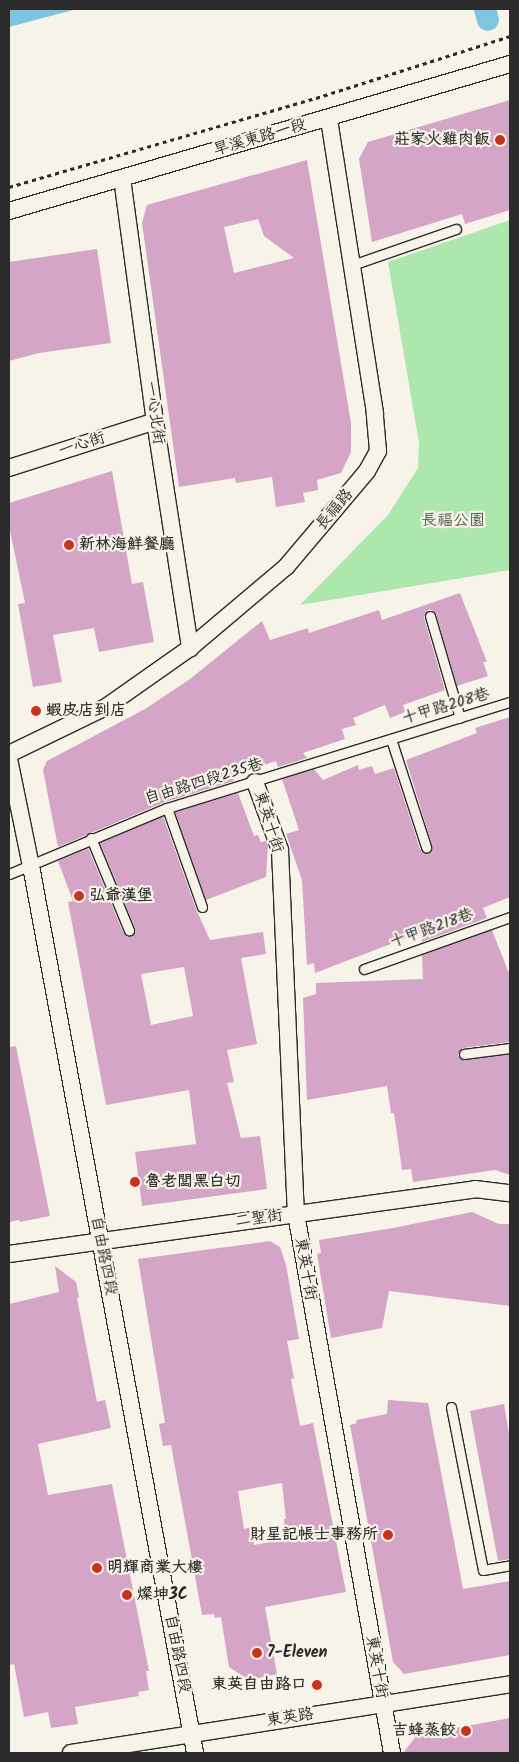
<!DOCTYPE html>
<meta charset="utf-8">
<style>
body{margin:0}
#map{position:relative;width:519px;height:1762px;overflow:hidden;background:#f7f3e8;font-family:Kalam,"LXGW WenKai TC",sans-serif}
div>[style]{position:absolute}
.green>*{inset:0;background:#ace7ad}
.water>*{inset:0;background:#7ec6df}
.canal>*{height:22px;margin:-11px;padding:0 11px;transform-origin:11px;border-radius:11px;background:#7ec6df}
.building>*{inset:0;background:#d4a5c6}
.path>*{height:3px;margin-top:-1.5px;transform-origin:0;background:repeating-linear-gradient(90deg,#2b2b2b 0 4px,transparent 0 8px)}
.roads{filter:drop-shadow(1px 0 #2b2b2b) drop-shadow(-1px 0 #2b2b2b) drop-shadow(0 1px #2b2b2b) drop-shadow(0 -1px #2b2b2b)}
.lane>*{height:9px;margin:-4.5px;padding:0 4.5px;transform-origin:4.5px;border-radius:4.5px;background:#f7f3e8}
.street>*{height:16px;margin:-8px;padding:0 8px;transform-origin:8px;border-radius:8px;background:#f7f3e8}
.dots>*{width:14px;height:14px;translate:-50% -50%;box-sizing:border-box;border:2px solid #f7f3e8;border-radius:50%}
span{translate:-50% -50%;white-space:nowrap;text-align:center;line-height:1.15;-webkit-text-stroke:4.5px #f7f3e8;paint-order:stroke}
.street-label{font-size:16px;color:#2b2b2b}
.poi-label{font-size:16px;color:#2b2b2b;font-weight:700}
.right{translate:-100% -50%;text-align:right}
.left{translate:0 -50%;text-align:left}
.park-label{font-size:16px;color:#4b5a4c}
.frame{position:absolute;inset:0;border:10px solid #2b2b2b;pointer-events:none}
</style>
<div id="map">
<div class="green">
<div style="clip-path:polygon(510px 220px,510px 570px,300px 605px,388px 515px,418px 468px,419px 443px,388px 262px)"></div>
</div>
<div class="water">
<div style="clip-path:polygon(9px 9px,77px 9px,9px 27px)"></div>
</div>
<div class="canal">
<div style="left:485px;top:9px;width:11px;rotate:75deg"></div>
</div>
<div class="building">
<div style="clip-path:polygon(510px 100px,510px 210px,465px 224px,462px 214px,372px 242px,359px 159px,368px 142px)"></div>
<div style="clip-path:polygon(evenodd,307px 160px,351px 423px,351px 452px,341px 473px,317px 480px,318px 490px,303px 493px,305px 502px,276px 507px,272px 477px,236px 483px,235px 478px,179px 487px,142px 223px,147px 205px,307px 160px,258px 219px,264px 236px,294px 258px,234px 273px,224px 227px,258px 219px)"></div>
<div style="clip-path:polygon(97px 249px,111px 343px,39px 353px,9px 361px,9px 262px)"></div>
<div style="clip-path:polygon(112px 471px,132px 584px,143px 582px,154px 642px,99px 652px,94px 628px,53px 635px,62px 682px,33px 687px,18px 604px,25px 603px,9px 526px,9px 503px)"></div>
<div style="clip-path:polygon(460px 593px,487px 662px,483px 662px,488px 676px,457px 686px,436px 614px,432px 610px,428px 610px,424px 618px,445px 690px,403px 705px,405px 712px,390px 718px,385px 705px,353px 718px,356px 725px,342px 729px,345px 739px,303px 753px,307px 758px,278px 767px,276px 761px,232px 776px,234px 781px,165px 802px,58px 847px,43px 770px,47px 761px,145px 709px,190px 679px,262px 621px,270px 640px,308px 628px,309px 633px,379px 610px,382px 620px)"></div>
<div style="clip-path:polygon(510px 717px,510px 897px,483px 908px,487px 918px,422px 942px,422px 932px,315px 973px,314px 963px,307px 965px,302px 880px,286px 834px,299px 830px,282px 779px,314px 769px,323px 780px,358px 765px,359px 770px,372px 766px,375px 774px,394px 768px,420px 849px,427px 853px,431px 851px,432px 845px,406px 760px,477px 733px,475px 728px)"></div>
<div style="clip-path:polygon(238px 793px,254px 836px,258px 835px,261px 842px,266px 841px,268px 845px,266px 877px,206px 900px,175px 812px)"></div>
<div style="clip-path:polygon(evenodd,163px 816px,196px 909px,210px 940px,263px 932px,266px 954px,241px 958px,257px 1044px,227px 1050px,234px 1082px,227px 1083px,241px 1138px,260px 1136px,267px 1189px,142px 1206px,135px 1152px,196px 1144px,189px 1090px,106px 1105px,68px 902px,73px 901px,58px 861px,88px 848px,123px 932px,128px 936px,132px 936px,135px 928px,100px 843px,163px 816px,184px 967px,193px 1016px,151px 1025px,141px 974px,184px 967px)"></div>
<div style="clip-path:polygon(492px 930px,510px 976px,510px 1042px,463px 1048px,458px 1054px,459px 1058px,465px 1060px,510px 1054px,510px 1175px,495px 1170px,413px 1182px,411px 1169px,402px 1170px,394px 1113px,391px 1113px,387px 1086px,307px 1100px,303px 998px,316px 994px,316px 983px,423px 979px,422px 955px)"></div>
<div style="clip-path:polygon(16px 1046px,50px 1216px,20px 1222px,19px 1220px,9px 1222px,9px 1047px)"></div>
<div style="clip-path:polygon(472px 1212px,499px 1224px,510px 1224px,510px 1306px,389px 1291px,382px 1328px,331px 1338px,317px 1254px,321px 1253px,319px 1240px,393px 1228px)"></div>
<div style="clip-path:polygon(evenodd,270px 1241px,280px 1247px,286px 1265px,299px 1339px,287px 1341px,294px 1378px,291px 1379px,300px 1426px,313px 1423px,346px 1592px,265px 1607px,277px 1674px,249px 1680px,229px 1667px,221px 1617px,215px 1618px,214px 1614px,202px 1615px,171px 1445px,163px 1446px,159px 1424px,165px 1423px,138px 1259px,270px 1241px,282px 1483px,286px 1519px,284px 1519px,285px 1539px,254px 1545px,251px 1527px,244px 1529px,238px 1491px,282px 1483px)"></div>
<div style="clip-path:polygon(55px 1266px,76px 1282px,79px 1297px,77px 1298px,97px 1402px,105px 1400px,111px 1428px,38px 1444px,48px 1495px,112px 1484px,149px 1671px,146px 1671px,149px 1690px,138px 1692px,139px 1696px,75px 1707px,78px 1724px,51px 1728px,48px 1712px,24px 1717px,14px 1664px,9px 1665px,9px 1304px,59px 1292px)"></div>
<div style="clip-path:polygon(388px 1400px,428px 1403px,463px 1589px,510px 1581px,510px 1655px,404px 1674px,393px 1662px,350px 1425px,357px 1423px,356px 1420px,387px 1414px)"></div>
<div style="clip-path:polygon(504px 1404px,510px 1440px,510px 1559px,498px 1561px,470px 1411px)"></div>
<div style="clip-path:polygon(510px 1718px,510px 1753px,403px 1753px,417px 1735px)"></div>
</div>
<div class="path">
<div style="left:9px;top:187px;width:320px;rotate:-16.2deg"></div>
<div style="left:316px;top:98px;width:204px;rotate:-17.7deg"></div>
</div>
<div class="roads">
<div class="lane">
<div style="left:352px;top:265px;width:110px;rotate:-19.1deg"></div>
<div style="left:430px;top:616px;width:106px;rotate:73.6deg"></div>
<div style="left:391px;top:739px;width:114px;rotate:72deg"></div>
<div style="left:167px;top:808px;width:105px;rotate:70.5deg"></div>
<div style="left:91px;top:838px;width:100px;rotate:67.6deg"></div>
<div style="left:9px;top:874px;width:171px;rotate:-22.7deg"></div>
<div style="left:167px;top:808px;width:359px;rotate:-17.2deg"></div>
<div style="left:364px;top:969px;width:155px;rotate:-19.6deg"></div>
<div style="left:464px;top:1054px;width:46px;rotate:-7.4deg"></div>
<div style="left:451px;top:1407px;width:166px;rotate:78.9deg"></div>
<div style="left:483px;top:1570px;width:27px;rotate:-10deg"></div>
</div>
<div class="street">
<div style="left:122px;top:178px;width:245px;rotate:82.3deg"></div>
<div style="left:155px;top:421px;width:230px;rotate:81.2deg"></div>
<div style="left:9px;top:211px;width:522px;rotate:-16.35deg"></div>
<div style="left:9px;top:468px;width:153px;rotate:-17.8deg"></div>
<div style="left:9px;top:754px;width:108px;rotate:-25.9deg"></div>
<div style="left:106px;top:707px;width:103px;rotate:-35.1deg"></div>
<div style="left:190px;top:648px;width:126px;rotate:-40.2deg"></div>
<div style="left:286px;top:567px;width:126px;rotate:-49.8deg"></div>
<div style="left:367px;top:471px;width:23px;rotate:-61deg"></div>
<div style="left:378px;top:451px;width:38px;rotate:-95deg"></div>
<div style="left:375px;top:413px;width:299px;rotate:-98.9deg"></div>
<div style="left:9px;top:759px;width:109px;rotate:78.4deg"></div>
<div style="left:31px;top:866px;width:902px;rotate:79.52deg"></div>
<div style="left:255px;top:782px;width:72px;rotate:69.8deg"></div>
<div style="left:280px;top:850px;width:364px;rotate:87.5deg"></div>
<div style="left:296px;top:1214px;width:547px;rotate:79.9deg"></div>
<div style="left:9px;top:1254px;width:471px;rotate:-7.9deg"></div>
<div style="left:475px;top:1189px;width:35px;rotate:7deg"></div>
<div style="left:71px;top:1753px;width:444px;rotate:-8.9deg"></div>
</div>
</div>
<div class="dots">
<div style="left:500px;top:140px;background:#c8321e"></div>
<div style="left:69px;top:545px;background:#c8321e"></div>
<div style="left:36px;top:711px;background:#c8321e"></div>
<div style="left:79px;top:896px;background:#c8321e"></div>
<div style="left:135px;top:1182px;background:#c8321e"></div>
<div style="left:388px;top:1535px;background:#c8321e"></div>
<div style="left:97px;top:1568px;background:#c8321e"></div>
<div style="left:127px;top:1595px;background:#c8321e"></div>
<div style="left:257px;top:1653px;background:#c8321e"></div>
<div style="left:317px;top:1685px;background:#c8321e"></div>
<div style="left:466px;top:1731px;background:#c8321e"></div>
</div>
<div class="street-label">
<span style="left:260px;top:138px;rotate:-16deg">旱溪東路一段</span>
<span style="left:154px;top:413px;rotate:82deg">一心北街</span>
<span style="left:82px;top:445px;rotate:-18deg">一心街</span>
<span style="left:335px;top:510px;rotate:-50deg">長福路</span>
<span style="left:446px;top:707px;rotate:-17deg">十甲路208巷</span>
<span style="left:204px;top:782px;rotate:-17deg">自由路四段235巷</span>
<span style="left:268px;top:822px;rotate:72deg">東英十街</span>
<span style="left:432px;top:929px;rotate:-20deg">十甲路218巷</span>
<span style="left:259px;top:1219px;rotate:-8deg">二聖街</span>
<span style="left:103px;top:1256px;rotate:79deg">自由路四段</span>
<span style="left:305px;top:1269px;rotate:80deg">東英十街</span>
<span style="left:177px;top:1654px;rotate:79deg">自由路四段</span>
<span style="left:376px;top:1667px;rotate:80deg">東英十街</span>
<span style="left:290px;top:1718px;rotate:-9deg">東英路</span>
</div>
<div class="poi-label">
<span class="right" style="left:490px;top:140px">莊家火雞肉飯</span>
<span class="left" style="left:79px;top:545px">新林海鮮餐廳</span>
<span class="left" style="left:46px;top:711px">蝦皮店到店</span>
<span class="left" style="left:89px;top:896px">弘爺漢堡</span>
<span class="left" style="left:145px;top:1182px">魯老闆黑白切</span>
<span class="right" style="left:378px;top:1535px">財星記帳士事務所</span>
<span class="left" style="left:107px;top:1568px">明輝商業大樓</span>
<span class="left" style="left:137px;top:1595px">燦坤3C</span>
<span class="left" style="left:267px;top:1653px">7-Eleven</span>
<span class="right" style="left:307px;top:1685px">東英自由路口</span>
<span class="right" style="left:456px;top:1731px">吉蜂蒸餃</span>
</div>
<div class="park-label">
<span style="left:453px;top:521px">長福公園</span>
</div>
<div class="frame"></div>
</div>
